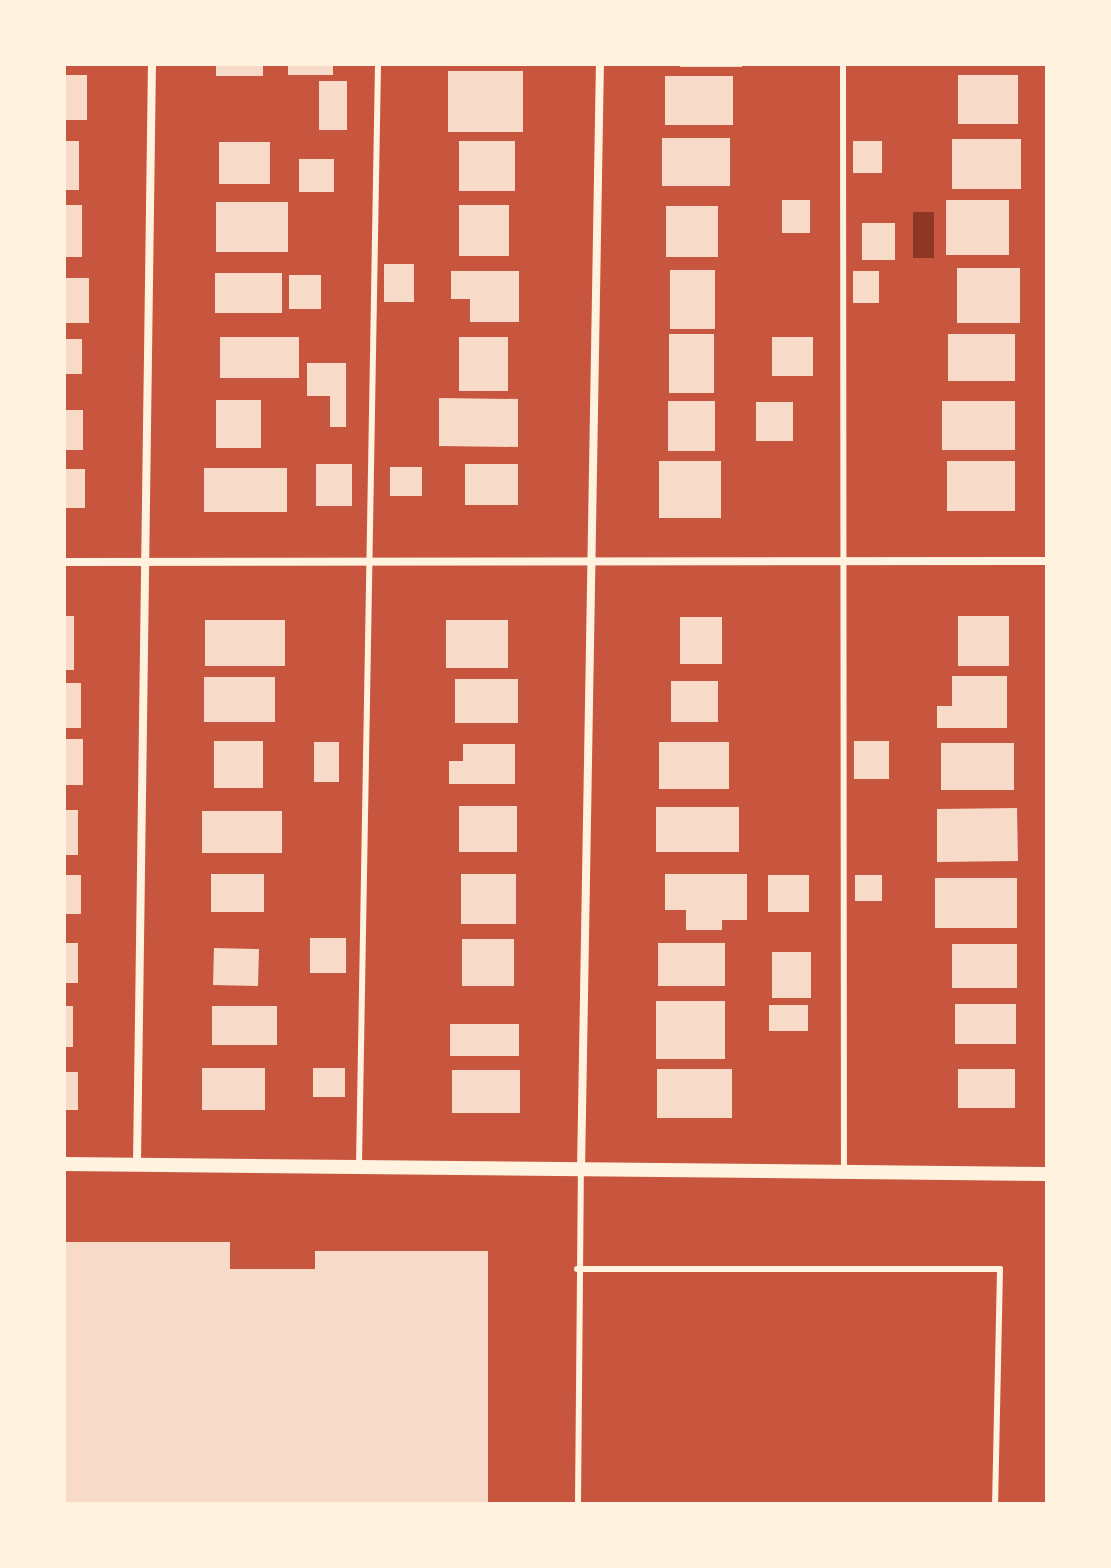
<!DOCTYPE html>
<style>
body{margin:0}
#map{position:relative;width:1111px;height:1568px;overflow:hidden;background:#c8553d;font-family:"Work Sans",sans-serif}
div>[style]{position:absolute}
.water>*{inset:0;background:#8f3625}
.building>*{inset:0;background:#f7dbc8}
.service>*{height:6px;margin:-3px;padding:0 3px;transform-origin:3px;border-radius:3px;background:#fff3e0}
.minor>*{height:8px;margin:-4px;padding:0 4px;transform-origin:4px;border-radius:4px;background:#fff3e0}
.tertiary>*{height:14px;margin:-7px;padding:0 7px;transform-origin:7px;border-radius:7px;background:#fff3e0}
span{translate:-50% -50%;white-space:nowrap;text-align:center;line-height:1.15;-webkit-text-stroke:8px #fff3e0;paint-order:stroke}
.frame{position:absolute;inset:0;border:66px solid #fff3e0;pointer-events:none}
</style>
<div id="map">
<div class="water">
<div style="clip-path:polygon(913px 212px,934px 212px,934px 258px,913px 258px)"></div>
</div>
<div class="building">
<div style="clip-path:polygon(216px 64px,263px 64px,263px 76px,216px 76px)"></div>
<div style="clip-path:polygon(288px 64px,333px 64px,333px 75px,288px 75px)"></div>
<div style="clip-path:polygon(680px 64px,742px 64px,742px 67px,680px 67px)"></div>
<div style="clip-path:polygon(448px 71px,523px 71px,523px 132px,448px 132px)"></div>
<div style="clip-path:polygon(64px 75px,87px 75px,87px 120px,64px 120px)"></div>
<div style="clip-path:polygon(958px 75px,1018px 75px,1018px 124px,958px 124px)"></div>
<div style="clip-path:polygon(665px 76px,733px 76px,733px 125px,665px 125px)"></div>
<div style="clip-path:polygon(319px 81px,347px 81px,347px 130px,319px 130px)"></div>
<div style="clip-path:polygon(662px 138px,730px 138px,730px 186px,662px 186px)"></div>
<div style="clip-path:polygon(952px 139px,1021px 139px,1021px 189px,952px 189px)"></div>
<div style="clip-path:polygon(64px 141px,79px 141px,79px 190px,64px 190px)"></div>
<div style="clip-path:polygon(459px 141px,515px 141px,515px 191px,459px 191px)"></div>
<div style="clip-path:polygon(853px 141px,882px 141px,882px 173px,853px 173px)"></div>
<div style="clip-path:polygon(219px 142px,270px 142px,270px 184px,219px 184px)"></div>
<div style="clip-path:polygon(299px 159px,334px 159px,334px 192px,299px 192px)"></div>
<div style="clip-path:polygon(782px 200px,810px 200px,810px 233px,782px 233px)"></div>
<div style="clip-path:polygon(946px 200px,1009px 200px,1009px 255px,946px 255px)"></div>
<div style="clip-path:polygon(216px 202px,288px 202px,288px 252px,216px 252px)"></div>
<div style="clip-path:polygon(64px 205px,82px 205px,82px 257px,64px 257px)"></div>
<div style="clip-path:polygon(459px 205px,509px 205px,509px 256px,459px 256px)"></div>
<div style="clip-path:polygon(666px 206px,718px 206px,718px 257px,666px 257px)"></div>
<div style="clip-path:polygon(862px 223px,895px 223px,895px 260px,862px 260px)"></div>
<div style="clip-path:polygon(384px 264px,414px 264px,414px 302px,384px 302px)"></div>
<div style="clip-path:polygon(957px 268px,1020px 268px,1020px 323px,957px 323px)"></div>
<div style="clip-path:polygon(670px 270px,715px 270px,715px 329px,670px 329px)"></div>
<div style="clip-path:polygon(451px 271px,519px 271px,519px 322px,470px 322px,470px 299px,451px 299px)"></div>
<div style="clip-path:polygon(853px 271px,879px 271px,879px 303px,853px 303px)"></div>
<div style="clip-path:polygon(215px 273px,282px 273px,282px 313px,215px 313px)"></div>
<div style="clip-path:polygon(289px 275px,321px 275px,321px 309px,289px 309px)"></div>
<div style="clip-path:polygon(64px 278px,89px 278px,89px 323px,64px 323px)"></div>
<div style="clip-path:polygon(669px 334px,714px 334px,714px 393px,669px 393px)"></div>
<div style="clip-path:polygon(948px 334px,1015px 334px,1015px 381px,948px 381px)"></div>
<div style="clip-path:polygon(220px 337px,299px 337px,299px 378px,220px 378px)"></div>
<div style="clip-path:polygon(459px 337px,508px 337px,508px 391px,459px 391px)"></div>
<div style="clip-path:polygon(772px 337px,813px 337px,813px 376px,772px 376px)"></div>
<div style="clip-path:polygon(64px 339px,82px 339px,82px 374px,64px 374px)"></div>
<div style="clip-path:polygon(307px 363px,346px 363px,346px 427px,330px 427px,330px 396px,307px 396px)"></div>
<div style="clip-path:polygon(439px 398px,518px 399px,518px 447px,439px 446px)"></div>
<div style="clip-path:polygon(216px 400px,261px 400px,261px 448px,216px 448px)"></div>
<div style="clip-path:polygon(668px 401px,715px 401px,715px 451px,668px 451px)"></div>
<div style="clip-path:polygon(942px 401px,1015px 401px,1015px 450px,942px 450px)"></div>
<div style="clip-path:polygon(756px 402px,793px 402px,793px 441px,756px 441px)"></div>
<div style="clip-path:polygon(64px 410px,83px 410px,83px 450px,64px 450px)"></div>
<div style="clip-path:polygon(659px 461px,721px 461px,721px 518px,659px 518px)"></div>
<div style="clip-path:polygon(947px 461px,1015px 461px,1015px 511px,947px 511px)"></div>
<div style="clip-path:polygon(316px 464px,352px 464px,352px 506px,316px 506px)"></div>
<div style="clip-path:polygon(465px 464px,518px 464px,518px 505px,465px 505px)"></div>
<div style="clip-path:polygon(390px 467px,422px 467px,422px 496px,390px 496px)"></div>
<div style="clip-path:polygon(204px 468px,287px 468px,287px 512px,204px 512px)"></div>
<div style="clip-path:polygon(64px 469px,85px 469px,85px 508px,64px 508px)"></div>
<div style="clip-path:polygon(64px 616px,74px 616px,74px 670px,64px 670px)"></div>
<div style="clip-path:polygon(958px 616px,1009px 616px,1009px 666px,958px 666px)"></div>
<div style="clip-path:polygon(680px 617px,722px 617px,722px 664px,680px 664px)"></div>
<div style="clip-path:polygon(205px 620px,285px 620px,285px 666px,205px 666px)"></div>
<div style="clip-path:polygon(446px 620px,508px 620px,508px 668px,446px 668px)"></div>
<div style="clip-path:polygon(952px 676px,1007px 676px,1007px 728px,937px 728px,937px 706px,952px 706px)"></div>
<div style="clip-path:polygon(204px 677px,275px 677px,275px 722px,204px 722px)"></div>
<div style="clip-path:polygon(455px 679px,518px 679px,518px 723px,455px 723px)"></div>
<div style="clip-path:polygon(671px 681px,718px 681px,718px 722px,671px 722px)"></div>
<div style="clip-path:polygon(64px 683px,81px 683px,81px 728px,64px 728px)"></div>
<div style="clip-path:polygon(64px 739px,83px 739px,83px 785px,64px 785px)"></div>
<div style="clip-path:polygon(214px 741px,263px 741px,263px 788px,214px 788px)"></div>
<div style="clip-path:polygon(854px 741px,889px 741px,889px 779px,854px 779px)"></div>
<div style="clip-path:polygon(314px 742px,339px 742px,339px 782px,314px 782px)"></div>
<div style="clip-path:polygon(659px 742px,729px 742px,729px 789px,659px 789px)"></div>
<div style="clip-path:polygon(941px 743px,1014px 743px,1014px 790px,941px 790px)"></div>
<div style="clip-path:polygon(463px 744px,515px 744px,515px 784px,449px 784px,449px 761px,463px 761px)"></div>
<div style="clip-path:polygon(459px 806px,517px 806px,517px 852px,459px 852px)"></div>
<div style="clip-path:polygon(656px 807px,739px 807px,739px 852px,656px 852px)"></div>
<div style="clip-path:polygon(1017px 808px,1018px 861px,937px 862px,937px 809px)"></div>
<div style="clip-path:polygon(64px 810px,78px 810px,78px 855px,64px 855px)"></div>
<div style="clip-path:polygon(202px 811px,282px 811px,282px 853px,202px 853px)"></div>
<div style="clip-path:polygon(211px 874px,264px 874px,264px 912px,211px 912px)"></div>
<div style="clip-path:polygon(461px 874px,516px 874px,516px 924px,461px 924px)"></div>
<div style="clip-path:polygon(665px 874px,747px 874px,747px 920px,722px 920px,722px 930px,686px 930px,686px 910px,665px 910px)"></div>
<div style="clip-path:polygon(64px 875px,81px 875px,81px 914px,64px 914px)"></div>
<div style="clip-path:polygon(768px 875px,809px 875px,809px 912px,768px 912px)"></div>
<div style="clip-path:polygon(855px 875px,882px 875px,882px 901px,855px 901px)"></div>
<div style="clip-path:polygon(935px 878px,1017px 878px,1017px 928px,935px 928px)"></div>
<div style="clip-path:polygon(310px 938px,346px 938px,346px 973px,310px 973px)"></div>
<div style="clip-path:polygon(462px 939px,514px 939px,514px 986px,462px 986px)"></div>
<div style="clip-path:polygon(64px 943px,78px 943px,78px 983px,64px 983px)"></div>
<div style="clip-path:polygon(658px 943px,725px 943px,725px 986px,658px 986px)"></div>
<div style="clip-path:polygon(952px 944px,1017px 944px,1017px 988px,952px 988px)"></div>
<div style="clip-path:polygon(214px 948px,259px 949px,258px 986px,213px 985px)"></div>
<div style="clip-path:polygon(772px 952px,811px 952px,811px 998px,772px 998px)"></div>
<div style="clip-path:polygon(656px 1001px,725px 1001px,725px 1059px,656px 1059px)"></div>
<div style="clip-path:polygon(955px 1004px,1016px 1004px,1016px 1044px,955px 1044px)"></div>
<div style="clip-path:polygon(769px 1005px,808px 1005px,808px 1031px,769px 1031px)"></div>
<div style="clip-path:polygon(64px 1006px,73px 1006px,73px 1047px,64px 1047px)"></div>
<div style="clip-path:polygon(212px 1006px,277px 1006px,277px 1045px,212px 1045px)"></div>
<div style="clip-path:polygon(450px 1024px,519px 1024px,519px 1056px,450px 1056px)"></div>
<div style="clip-path:polygon(202px 1068px,265px 1068px,265px 1110px,202px 1110px)"></div>
<div style="clip-path:polygon(313px 1068px,345px 1068px,345px 1097px,313px 1097px)"></div>
<div style="clip-path:polygon(657px 1069px,732px 1069px,732px 1118px,657px 1118px)"></div>
<div style="clip-path:polygon(958px 1069px,1015px 1069px,1015px 1108px,958px 1108px)"></div>
<div style="clip-path:polygon(452px 1070px,520px 1070px,520px 1113px,452px 1113px)"></div>
<div style="clip-path:polygon(64px 1072px,78px 1072px,78px 1110px,64px 1110px)"></div>
<div style="clip-path:polygon(64px 1242px,230px 1242px,230px 1269px,315px 1269px,315px 1251px,488px 1251px,488px 1504px,64px 1504px)"></div>
</div>
<div class="service">
<div style="left:843px;top:64px;width:1108px;rotate:89.95deg"></div>
<div style="left:359px;top:1164px;width:1100px;rotate:-89.01deg"></div>
<div style="left:577px;top:1269px;width:423px"></div>
<div style="left:1000px;top:1269px;width:235px;rotate:91.2deg"></div>
<div style="left:578px;top:1504px;width:332px;rotate:-89.5deg"></div>
</div>
<div class="minor">
<div style="left:64px;top:562px;width:983px;rotate:-0.06deg"></div>
<div style="left:137px;top:1163px;width:1099px;rotate:-89.22deg"></div>
<div style="left:581px;top:1171px;width:1107px;rotate:-89.02deg"></div>
</div>
<div class="tertiary">
<div style="left:64px;top:1164px;width:983px;rotate:0.58deg"></div>
</div>
<div class="frame"></div>
</div>
